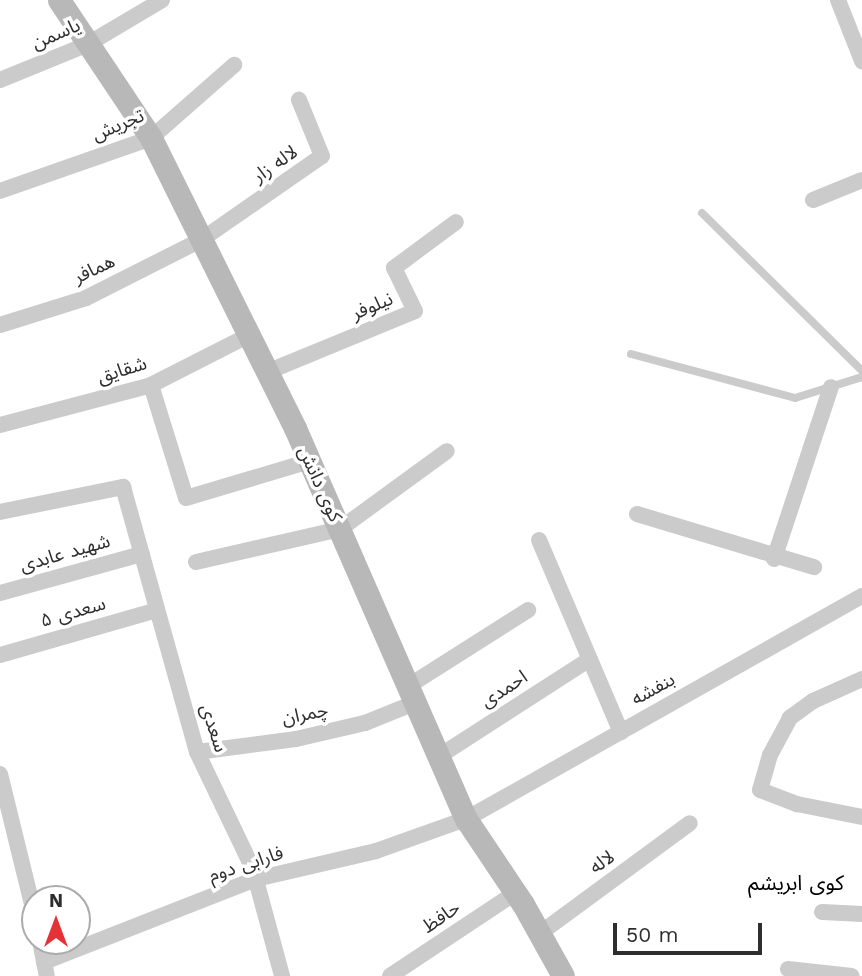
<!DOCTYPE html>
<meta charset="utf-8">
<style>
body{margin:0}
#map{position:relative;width:862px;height:976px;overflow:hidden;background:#fff;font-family:"Work Sans","Noto Sans Arabic",sans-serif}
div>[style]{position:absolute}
.lane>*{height:8px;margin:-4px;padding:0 4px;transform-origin:4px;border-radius:4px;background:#cbcbcb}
.street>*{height:16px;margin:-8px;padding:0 8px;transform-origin:8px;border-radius:8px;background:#cbcbcb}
.secondary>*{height:23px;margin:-11.5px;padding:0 11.5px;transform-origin:11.5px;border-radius:11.5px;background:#b8b8b8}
span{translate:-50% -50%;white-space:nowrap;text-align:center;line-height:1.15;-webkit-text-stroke:7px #fff;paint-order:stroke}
.street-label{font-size:19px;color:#2e2e2e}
.neighbourhood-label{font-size:21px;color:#000}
.north{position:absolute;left:21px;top:885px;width:70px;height:70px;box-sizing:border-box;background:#fff;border:2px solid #ababab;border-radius:50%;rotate:0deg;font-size:19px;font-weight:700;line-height:28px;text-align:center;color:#2e2e2e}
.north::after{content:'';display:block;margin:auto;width:24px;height:32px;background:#e43238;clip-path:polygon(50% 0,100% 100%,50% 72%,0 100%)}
.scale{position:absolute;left:613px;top:923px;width:149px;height:32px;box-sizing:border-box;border:4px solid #2e2e2e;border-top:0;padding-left:9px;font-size:21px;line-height:24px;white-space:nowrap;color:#2e2e2e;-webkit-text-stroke:5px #fff;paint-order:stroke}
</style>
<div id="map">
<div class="lane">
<div style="left:702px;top:213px;width:225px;rotate:44.6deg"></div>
<div style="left:631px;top:354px;width:170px;rotate:15deg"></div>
<div style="left:795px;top:398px;width:70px;rotate:-17.4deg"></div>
</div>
<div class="street">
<div style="left:838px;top:0;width:66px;rotate:68.5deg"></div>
<div style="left:0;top:80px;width:95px;rotate:-22.2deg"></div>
<div style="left:88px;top:44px;width:86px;rotate:-30.7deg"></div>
<div style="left:0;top:191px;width:160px;rotate:-19.3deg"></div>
<div style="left:151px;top:138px;width:111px;rotate:-41.3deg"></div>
<div style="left:813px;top:200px;width:53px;rotate:-22.2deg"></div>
<div style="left:0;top:325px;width:90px;rotate:-17.4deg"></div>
<div style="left:86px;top:298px;width:129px;rotate:-26.8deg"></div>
<div style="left:201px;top:240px;width:147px;rotate:-34.8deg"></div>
<div style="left:322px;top:156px;width:61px;rotate:-112.3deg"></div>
<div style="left:267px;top:372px;width:160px;rotate:-22.4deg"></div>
<div style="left:415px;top:311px;width:48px;rotate:-116deg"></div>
<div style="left:394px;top:268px;width:77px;rotate:-36.6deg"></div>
<div style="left:151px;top:385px;width:118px;rotate:72.8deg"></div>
<div style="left:186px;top:498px;width:129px;rotate:-16.6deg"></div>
<div style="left:0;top:425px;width:156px;rotate:-14.8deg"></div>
<div style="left:151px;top:385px;width:110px;rotate:-27deg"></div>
<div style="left:0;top:512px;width:126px;rotate:-11.5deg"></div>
<div style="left:123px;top:487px;width:275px;rotate:74.4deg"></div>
<div style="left:197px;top:752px;width:130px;rotate:64.4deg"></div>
<div style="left:253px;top:869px;width:111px;rotate:74.8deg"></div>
<div style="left:637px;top:514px;width:185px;rotate:16.7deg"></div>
<div style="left:539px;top:540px;width:209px;rotate:66.9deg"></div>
<div style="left:774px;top:559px;width:181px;rotate:-71.7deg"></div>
<div style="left:196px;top:562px;width:148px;rotate:-12.9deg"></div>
<div style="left:340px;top:529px;width:132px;rotate:-36.1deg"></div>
<div style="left:0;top:593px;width:147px;rotate:-15.4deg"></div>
<div style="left:0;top:655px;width:163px;rotate:-16deg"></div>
<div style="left:862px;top:679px;width:54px;rotate:155.8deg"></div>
<div style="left:813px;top:701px;width:29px;rotate:144deg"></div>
<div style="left:790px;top:718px;width:42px;rotate:118.4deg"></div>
<div style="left:770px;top:755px;width:36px;rotate:106deg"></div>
<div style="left:760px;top:790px;width:40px;rotate:21deg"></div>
<div style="left:797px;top:804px;width:66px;rotate:11.3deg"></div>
<div style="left:410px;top:685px;width:140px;rotate:-32.4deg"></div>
<div style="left:197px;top:752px;width:100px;rotate:-7.5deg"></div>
<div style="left:296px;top:739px;width:71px;rotate:-13.1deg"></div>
<div style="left:365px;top:723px;width:56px;rotate:-22deg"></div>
<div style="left:441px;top:755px;width:177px;rotate:-32.8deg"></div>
<div style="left:0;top:774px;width:147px;rotate:76.2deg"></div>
<div style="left:822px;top:912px;width:40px;rotate:2.9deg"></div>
<div style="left:539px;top:934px;width:187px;rotate:-36.3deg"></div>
<div style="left:40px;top:941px;width:36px;rotate:79deg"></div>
<div style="left:44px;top:962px;width:228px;rotate:-21.4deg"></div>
<div style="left:256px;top:879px;width:123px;rotate:-13.1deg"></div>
<div style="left:376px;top:851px;width:96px;rotate:-19.6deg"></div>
<div style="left:466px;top:819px;width:454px;rotate:-29.4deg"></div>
<div style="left:788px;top:969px;width:64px;rotate:6.2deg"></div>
<div style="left:390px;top:976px;width:150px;rotate:-33.6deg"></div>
</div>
<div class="secondary">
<div style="left:59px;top:0;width:166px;rotate:56.3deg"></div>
<div style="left:151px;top:138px;width:324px;rotate:63.6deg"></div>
<div style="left:295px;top:428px;width:427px;rotate:66.4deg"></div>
<div style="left:466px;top:819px;width:102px;rotate:56.2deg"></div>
<div style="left:523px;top:904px;width:82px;rotate:60.9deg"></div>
</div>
<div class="street-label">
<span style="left:56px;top:34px;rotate:-23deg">یاسمن</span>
<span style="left:118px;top:125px;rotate:-23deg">تجریش</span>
<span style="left:275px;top:164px;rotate:-35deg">لاله زار</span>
<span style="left:94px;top:269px;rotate:-25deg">همافر</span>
<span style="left:372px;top:306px;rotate:-23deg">نیلوفر</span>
<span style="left:122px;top:370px;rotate:-17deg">شقایق</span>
<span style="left:320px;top:484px;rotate:66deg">کوی دانش</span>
<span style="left:65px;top:553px;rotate:-16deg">شهید عابدی</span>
<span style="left:73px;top:612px;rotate:-16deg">سعدی ۵</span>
<span style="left:504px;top:689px;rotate:-33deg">احمدی</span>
<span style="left:653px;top:689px;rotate:-29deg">بنفشه</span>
<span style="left:305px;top:714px;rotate:-11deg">چمران</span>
<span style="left:214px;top:728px;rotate:72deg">سعدی</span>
<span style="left:602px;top:862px;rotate:-36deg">لاله</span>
<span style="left:246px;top:864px;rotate:-18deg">فارابی دوم</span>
<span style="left:441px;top:917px;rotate:-34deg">حافظ</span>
</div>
<div class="neighbourhood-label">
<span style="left:796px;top:883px">کوی ابریشم</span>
</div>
<div class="north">N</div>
<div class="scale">50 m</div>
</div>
